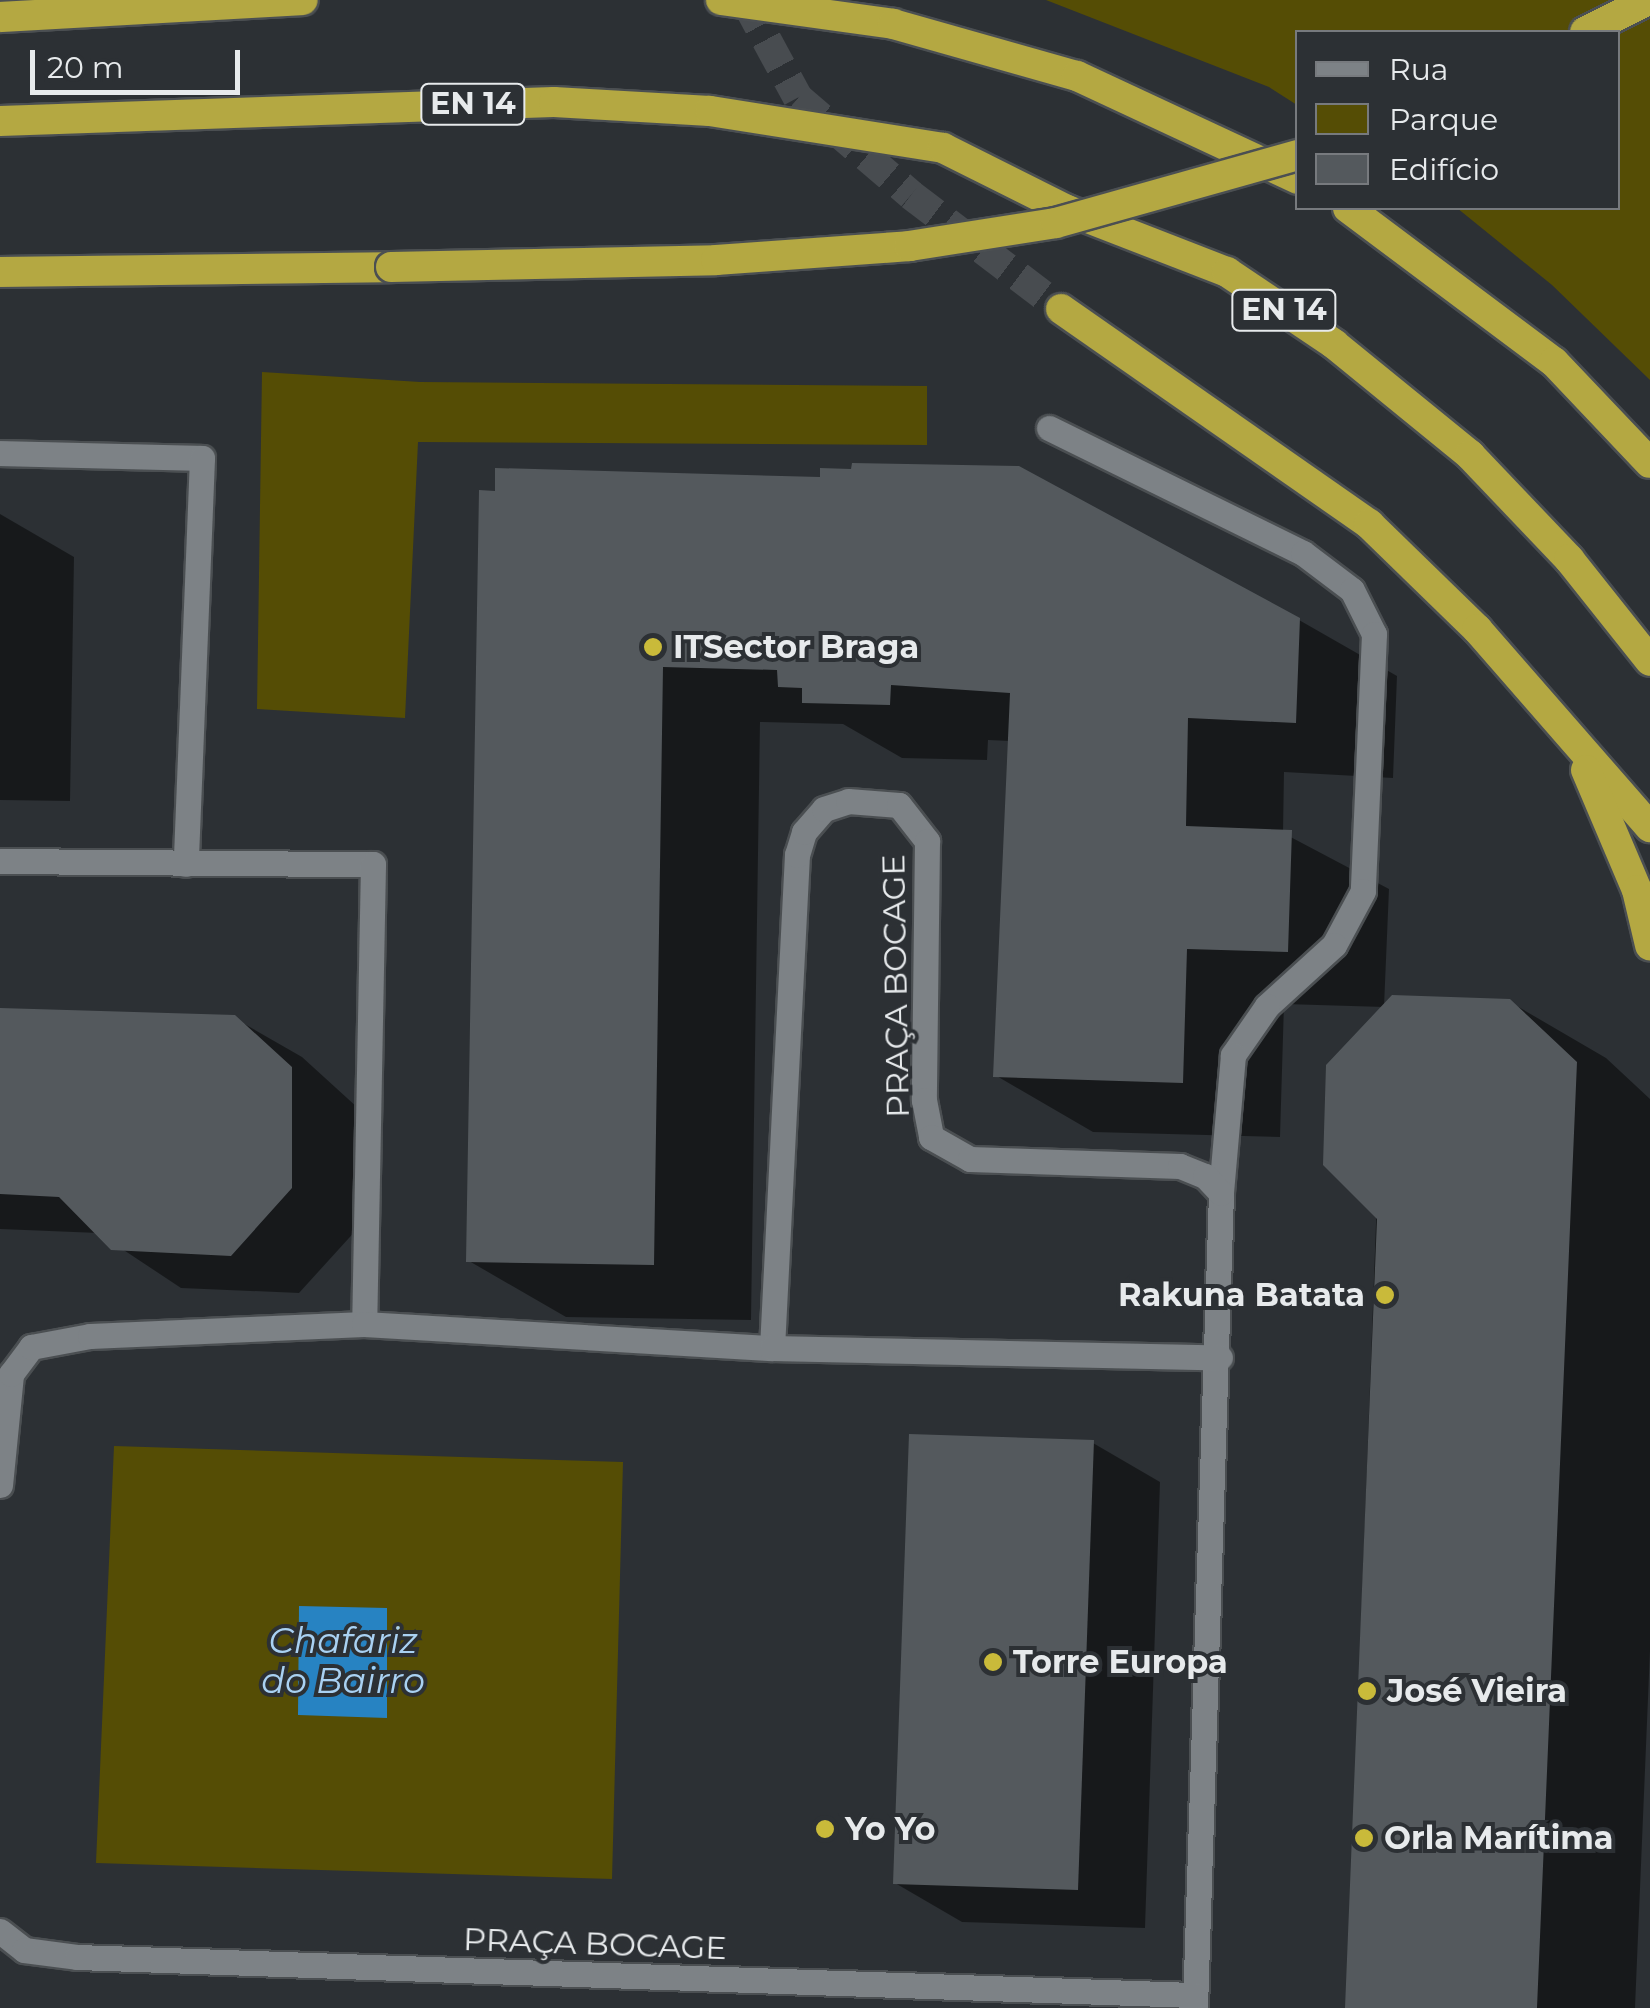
<!DOCTYPE html>
<meta charset="utf-8">
<style>
body{margin:0}
#map{position:relative;width:1650px;height:2008px;overflow:hidden;background:#2c3034;font-family:Montserrat,sans-serif}
div>[style]{position:absolute}
.green>*{inset:0;background:#554d05}
.water>*{inset:0;background:#2783c2}
.shadow>*{inset:0;background:#0007}
.building>*{inset:0;background:#54595d}
.highway-tunnel>*{height:30px;margin-top:-15px;transform-origin:0;background:repeating-linear-gradient(90deg,#484c50 0 30px,transparent 0 45px)}
.roads{filter:drop-shadow(2px 0 #4b4f52) drop-shadow(-2px 0 #4b4f52) drop-shadow(0 2px #4b4f52) drop-shadow(0 -2px #4b4f52)}
.lane>*{height:25px;margin:-12.5px;padding:0 12.5px;transform-origin:12.5px;border-radius:12.5px;background:#7d8286}
.street>*{height:25px;margin:-12.5px;padding:0 12.5px;transform-origin:12.5px;border-radius:12.5px;background:#7d8286}
.highway>*{height:30px;margin:-15px;padding:0 15px;transform-origin:15px;border-radius:15px;background:#b4a842}
.bridges{filter:drop-shadow(2px 0 #4b4f52) drop-shadow(-2px 0 #4b4f52) drop-shadow(0 2px #4b4f52) drop-shadow(0 -2px #4b4f52)}
.highway-bridge>*{height:30px;margin:-15px;padding:0 15px;transform-origin:15px;border-radius:15px;background:#b4a842}
.dots>*{width:28px;height:28px;translate:-50% -50%;box-sizing:border-box;border:5px solid #2c3034;border-radius:50%}
span{translate:-50% -50%;white-space:nowrap;text-align:center;line-height:1.15;-webkit-text-stroke:8px #2c3034;paint-order:stroke}
.shield-label span{padding:2px 8px;background:#2c3034;border:2px solid;border-radius:8px;-webkit-text-stroke-width:0}
.shield-label{font-size:30px;color:#e7eaec;font-weight:700}
.poi-label{font-size:32px;color:#e7eaec;font-weight:700}
.left{translate:0 -50%;text-align:left}
.right{translate:-100% -50%;text-align:right}
.street-label{font-size:32px;color:#e7eaec}
.water-label{font-size:35px;color:#a9d1f2;font-style:italic}
.legend{position:absolute;left:1295px;top:30px;width:325px;height:180px;box-sizing:border-box;background:#2c3034;border:2px solid #777a7e;margin:0;padding:12px 18px;list-style:none;font-size:30px;color:#e7eaec}
.legend li{display:flex;align-items:center;gap:20px;height:50px}
.legend b{width:50px;border:2px solid #777a7e}
.scale{position:absolute;left:30px;top:50px;width:210px;height:45px;box-sizing:border-box;border:5px solid #e7eaec;border-top:0;padding-left:12px;font-size:30px;line-height:35px;white-space:nowrap;color:#e7eaec;-webkit-text-stroke:8px #2c3034;paint-order:stroke}
</style>
<div id="map">
<div class="green">
<div style="clip-path:polygon(1046px 0,1650px 0,1650px 380px,1552px 285px,1457px 208px,1618px 208px,1618px 32px,1298px 32px,1297px 105px,1269px 87px)"></div>
<div style="clip-path:polygon(262px 372px,420px 382px,927px 386px,927px 445px,418px 442px,405px 718px,257px 709px)"></div>
<div style="clip-path:polygon(114px 1446px,623px 1462px,612px 1879px,96px 1863px)"></div>
</div>
<div class="water">
<div style="clip-path:polygon(299px 1606px,387px 1608px,387px 1718px,298px 1715px)"></div>
</div>
<div class="shadow">
<div style="clip-path:polygon(482px 493px,1299px 620px,1397px 676px,1393px 778px,1284px 772px,1283px 833px,1389px 889px,1384px 1007px,1510px 1002px,1606px 1058px,1650px 1099px,1650px 1651px,1635px 2008px,1347px 2008px,1384px 1007px,1284px 1004px,1280px 1137px,1093px 1132px,995px 1075px,1010px 741px,988px 740px,987px 760px,902px 758px,843px 724px,760px 722px,751px 1320px,566px 1317px,469px 1261px)"></div>
<div style="clip-path:polygon(0 514px,74px 557px,70px 801px,0 800px)"></div>
<div style="clip-path:polygon(0 1010px,234px 1018px,302px 1057px,358px 1108px,359px 1227px,299px 1293px,181px 1288px,98px 1233px,0 1229px)"></div>
<div style="clip-path:polygon(1093px 1443px,1160px 1482px,1145px 1928px,962px 1922px,895px 1883px)"></div>
</div>
<div class="building">
<div style="clip-path:polygon(852px 463px,1019px 466px,1300px 618px,1296px 723px,1188px 718px,1186px 826px,1292px 830px,1288px 952px,1187px 949px,1183px 1083px,993px 1077px,1010px 693px,891px 685px,890px 705px,802px 703px,802px 688px,778px 687px,777px 670px,663px 667px,654px 1265px,466px 1262px,479px 490px,495px 491px,495px 468px,820px 477px,820px 468px,851px 469px)"></div>
<div style="clip-path:polygon(1392px 995px,1510px 999px,1577px 1062px,1537px 2008px,1345px 2008px,1377px 1219px,1323px 1165px,1326px 1065px)"></div>
<div style="clip-path:polygon(0 1008px,235px 1015px,292px 1067px,292px 1188px,231px 1256px,111px 1250px,59px 1197px,0 1194px)"></div>
<div style="clip-path:polygon(909px 1434px,1094px 1440px,1078px 1890px,893px 1884px)"></div>
</div>
<div class="highway-tunnel">
<div style="left:745px;top:0;width:111px;rotate:61.6deg"></div>
<div style="left:798px;top:98px;width:149px;rotate:40.6deg"></div>
<div style="left:911px;top:195px;width:188px;rotate:37.2deg"></div>
</div>
<div class="roads">
<div class="lane">
<div style="left:0;top:453px;width:202px;rotate:1.4deg"></div>
<div style="left:202px;top:458px;width:406px;rotate:92.3deg"></div>
<div style="left:0;top:861px;width:373px;rotate:0.5deg"></div>
<div style="left:373px;top:864px;width:460px;rotate:91.1deg"></div>
</div>
<div class="street">
<div style="left:1049px;top:428px;width:283px;rotate:26.2deg"></div>
<div style="left:1303px;top:553px;width:61px;rotate:37.1deg"></div>
<div style="left:1352px;top:590px;width:49px;rotate:63.4deg"></div>
<div style="left:1374px;top:634px;width:257px;rotate:92.5deg"></div>
<div style="left:1363px;top:891px;width:61px;rotate:118.2deg"></div>
<div style="left:1334px;top:945px;width:91px;rotate:137.7deg"></div>
<div style="left:1267px;top:1006px;width:60px;rotate:124.8deg"></div>
<div style="left:1233px;top:1055px;width:139px;rotate:95deg"></div>
<div style="left:1221px;top:1193px;width:815px;rotate:91.83deg"></div>
<div style="left:772px;top:1348px;width:494px;rotate:-87.1deg"></div>
<div style="left:797px;top:855px;width:24px;rotate:-73deg"></div>
<div style="left:804px;top:832px;width:30px;rotate:-49deg"></div>
<div style="left:824px;top:809px;width:25px;rotate:-18deg"></div>
<div style="left:848px;top:801px;width:51px;rotate:4.5deg"></div>
<div style="left:899px;top:805px;width:46px;rotate:52.1deg"></div>
<div style="left:927px;top:841px;width:259px;rotate:90.7deg"></div>
<div style="left:924px;top:1100px;width:38px;rotate:79deg"></div>
<div style="left:931px;top:1137px;width:45px;rotate:29.4deg"></div>
<div style="left:970px;top:1159px;width:210px;rotate:1.9deg"></div>
<div style="left:1180px;top:1166px;width:27px;rotate:22deg"></div>
<div style="left:1205px;top:1176px;width:23px;rotate:47deg"></div>
<div style="left:0;top:1485px;width:112px;rotate:-84.3deg"></div>
<div style="left:11px;top:1374px;width:34px;rotate:-53deg"></div>
<div style="left:31px;top:1347px;width:60px;rotate:-10.6deg"></div>
<div style="left:90px;top:1336px;width:274px;rotate:-2.5deg"></div>
<div style="left:364px;top:1324px;width:409px;rotate:3.4deg"></div>
<div style="left:772px;top:1348px;width:448px;rotate:1.2deg"></div>
<div style="left:0;top:1931px;width:31px;rotate:38deg"></div>
<div style="left:24px;top:1950px;width:53px;rotate:7.5deg"></div>
<div style="left:77px;top:1957px;width:1119px;rotate:1.95deg"></div>
</div>
<div class="highway">
<div style="left:721px;top:0;width:174px;rotate:7.9deg"></div>
<div style="left:893px;top:24px;width:191px;rotate:15.8deg"></div>
<div style="left:1077px;top:76px;width:244px;rotate:25deg"></div>
<div style="left:0;top:17px;width:303px;rotate:-3.2deg"></div>
<div style="left:1585px;top:32px;width:71px;rotate:-26.9deg"></div>
<div style="left:0;top:121px;width:554px;rotate:-1.96deg"></div>
<div style="left:554px;top:102px;width:156px;rotate:3.3deg"></div>
<div style="left:710px;top:111px;width:236px;rotate:9deg"></div>
<div style="left:943px;top:148px;width:139px;rotate:26.6deg"></div>
<div style="left:1067px;top:210px;width:172px;rotate:21.2deg"></div>
<div style="left:1227px;top:272px;width:129px;rotate:33.9deg"></div>
<div style="left:1334px;top:344px;width:176px;rotate:39.2deg"></div>
<div style="left:1470px;top:455px;width:144px;rotate:46.4deg"></div>
<div style="left:1569px;top:559px;width:130px;rotate:51.5deg"></div>
<div style="left:1348px;top:208px;width:257px;rotate:36.8deg"></div>
<div style="left:1554px;top:362px;width:139px;rotate:46.5deg"></div>
<div style="left:0;top:272px;width:391px;rotate:-0.7deg"></div>
<div style="left:1061px;top:309px;width:376px;rotate:34.9deg"></div>
<div style="left:1369px;top:524px;width:151px;rotate:44.2deg"></div>
<div style="left:1477px;top:629px;width:263px;rotate:48.9deg"></div>
<div style="left:1586px;top:770px;width:130px;rotate:67deg"></div>
<div style="left:1637px;top:890px;width:57px;rotate:76.7deg"></div>
</div>
</div>
<div class="bridges">
<div class="highway-bridge">
<div style="left:391px;top:267px;width:325px;rotate:-1.2deg"></div>
<div style="left:716px;top:260px;width:194px;rotate:-4.1deg"></div>
<div style="left:909px;top:246px;width:149px;rotate:-8.9deg"></div>
<div style="left:1056px;top:223px;width:251px;rotate:-15.7deg"></div>
</div>
</div>
<div class="dots">
<div style="left:653px;top:647px;background:#c9ba3a"></div>
<div style="left:1385px;top:1295px;background:#c9ba3a"></div>
<div style="left:993px;top:1662px;background:#c9ba3a"></div>
<div style="left:1367px;top:1691px;background:#c9ba3a"></div>
<div style="left:825px;top:1829px;background:#c9ba3a"></div>
<div style="left:1364px;top:1838px;background:#c9ba3a"></div>
</div>
<div class="shield-label">
<span style="left:473px;top:104px">EN 14</span>
<span style="left:1284px;top:310px">EN 14</span>
</div>
<div class="poi-label">
<span class="left" style="left:673px;top:647px">ITSector Braga</span>
<span class="right" style="left:1365px;top:1295px">Rakuna Batata</span>
<span class="left" style="left:1013px;top:1662px">Torre Europa</span>
<span class="left" style="left:1387px;top:1691px">José Vieira</span>
<span class="left" style="left:845px;top:1829px">Yo Yo</span>
<span class="left" style="left:1384px;top:1838px">Orla Marítima</span>
</div>
<div class="street-label">
<span style="left:896px;top:986px;rotate:-91deg">PRAÇA BOCAGE</span>
<span style="left:595px;top:1944px;rotate:2deg">PRAÇA BOCAGE</span>
</div>
<div class="water-label">
<span style="left:343px;top:1661px">Chafariz<br>do Bairro</span>
</div>
<ul class="legend">
<li><b style="height:12px;background:#7d8286"></b>Rua</li>
<li><b style="height:28px;background:#554d05"></b>Parque</li>
<li><b style="height:28px;background:#54595d"></b>Edifício</li>
</ul>
<div class="scale">20 m</div>
</div>
